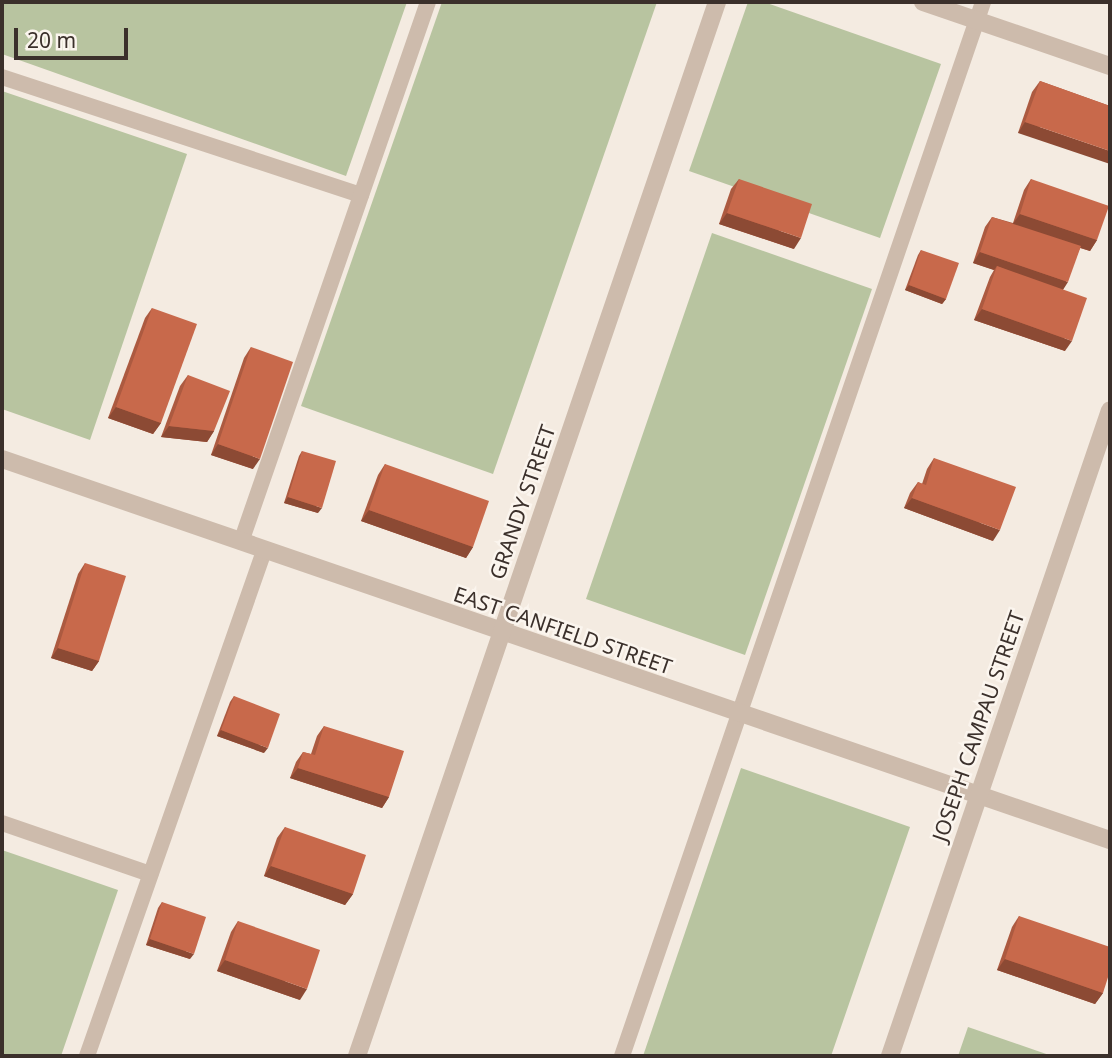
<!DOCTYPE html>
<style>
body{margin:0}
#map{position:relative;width:1112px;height:1058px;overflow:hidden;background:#f4ebe1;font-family:"Noto Sans",sans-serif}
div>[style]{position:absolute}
.green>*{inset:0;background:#b8c4a0}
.service>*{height:16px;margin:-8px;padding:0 8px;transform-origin:8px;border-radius:8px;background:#cdbbac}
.minor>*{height:18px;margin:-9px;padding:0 9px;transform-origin:9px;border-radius:9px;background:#cdbbac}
.wall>*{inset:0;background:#ac5a40}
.shaded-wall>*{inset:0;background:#8c4a34}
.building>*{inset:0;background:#c8694b}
span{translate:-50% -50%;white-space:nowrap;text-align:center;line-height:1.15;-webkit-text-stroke:5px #fbf5ee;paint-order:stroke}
.street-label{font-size:21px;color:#3b302b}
.frame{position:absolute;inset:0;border:4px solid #3b302b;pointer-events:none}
.scale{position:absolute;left:14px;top:28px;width:114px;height:32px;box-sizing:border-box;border:4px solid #3b302b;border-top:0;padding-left:9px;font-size:21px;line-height:24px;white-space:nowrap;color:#3b302b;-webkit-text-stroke:5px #fbf5ee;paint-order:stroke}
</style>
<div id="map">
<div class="green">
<div style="clip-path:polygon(2px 2px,407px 2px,346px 176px,2px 54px)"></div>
<div style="clip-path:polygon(442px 2px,657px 2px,493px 474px,301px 406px)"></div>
<div style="clip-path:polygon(748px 2px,764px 2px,941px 64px,880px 238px,689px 171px)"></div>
<div style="clip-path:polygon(2px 91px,187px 154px,90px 440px,2px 409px)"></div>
<div style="clip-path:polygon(712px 233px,872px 289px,745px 655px,586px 599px)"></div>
<div style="clip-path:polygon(741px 768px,910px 827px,831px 1056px,643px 1056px)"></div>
<div style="clip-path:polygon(2px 850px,118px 890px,61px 1056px,2px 1056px)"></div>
<div style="clip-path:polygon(968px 1027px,1052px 1056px,958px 1056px)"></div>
</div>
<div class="service">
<div style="left:2px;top:77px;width:378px;rotate:18.2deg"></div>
<div style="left:241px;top:542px;width:571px;rotate:-70.9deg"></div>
<div style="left:2px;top:823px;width:157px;rotate:19deg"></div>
<div style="left:87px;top:1056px;width:535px;rotate:-70.68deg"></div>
<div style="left:622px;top:1056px;width:1114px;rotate:-71.09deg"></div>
</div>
<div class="minor">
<div style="left:923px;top:2px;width:198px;rotate:18.9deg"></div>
<div style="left:2px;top:459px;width:1172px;rotate:18.98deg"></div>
<div style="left:357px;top:1056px;width:1114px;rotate:-71.14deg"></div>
<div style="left:890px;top:1056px;width:682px;rotate:-71.19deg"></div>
</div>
<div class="wall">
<div style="clip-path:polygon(1040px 81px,1110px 106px,1018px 133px,1032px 92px)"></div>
<div style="clip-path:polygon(739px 179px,794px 249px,719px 224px,731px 189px)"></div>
<div style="clip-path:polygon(1031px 179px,1097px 240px,1090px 251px,1080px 248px,1063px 289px,1065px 351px,974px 320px,990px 277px,994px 270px,973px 263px,985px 227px,992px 217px,1013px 223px,1024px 190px)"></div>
<div style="clip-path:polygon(921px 250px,946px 299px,942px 304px,905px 290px,918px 255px)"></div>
<div style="clip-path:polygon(152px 308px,161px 423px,153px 434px,108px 418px,145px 318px)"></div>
<div style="clip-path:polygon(251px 347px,253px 469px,211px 455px,244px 358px)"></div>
<div style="clip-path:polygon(188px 375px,214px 431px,207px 442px,161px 437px,180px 386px)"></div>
<div style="clip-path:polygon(302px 451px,318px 513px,284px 503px,299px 456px)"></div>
<div style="clip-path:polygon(934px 458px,993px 541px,904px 508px,910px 493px,918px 482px,922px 484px,927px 469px)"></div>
<div style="clip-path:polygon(385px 464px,473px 547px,466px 558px,361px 521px,378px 475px)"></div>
<div style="clip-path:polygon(85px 563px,99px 661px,92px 671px,51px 658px,78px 574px)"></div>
<div style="clip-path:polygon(234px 696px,264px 753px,217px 736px,230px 702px)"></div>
<div style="clip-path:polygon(324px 726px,389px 797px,382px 808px,290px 778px,296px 762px,303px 752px,311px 754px,317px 736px)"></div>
<div style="clip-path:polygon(285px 827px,353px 894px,345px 905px,264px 876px,277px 838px)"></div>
<div style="clip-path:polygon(162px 902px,190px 959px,146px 945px,158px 908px)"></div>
<div style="clip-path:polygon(1019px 916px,1103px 993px,1095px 1004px,997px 970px,1012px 927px)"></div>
<div style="clip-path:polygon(238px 921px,300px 1000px,217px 971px,231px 932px)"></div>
</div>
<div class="shaded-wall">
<div style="clip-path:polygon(1025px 122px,1110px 151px,1110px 164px,1018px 133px)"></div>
<div style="clip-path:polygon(727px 213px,801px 238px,794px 249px,719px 224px)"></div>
<div style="clip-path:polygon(1020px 214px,1097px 240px,1090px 251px,1012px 225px)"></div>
<div style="clip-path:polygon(980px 252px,1068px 282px,1061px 293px,997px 266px,994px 270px,973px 263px)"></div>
<div style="clip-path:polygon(909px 285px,946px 299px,942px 304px,905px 290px)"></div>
<div style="clip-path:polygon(982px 309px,1072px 341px,1065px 351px,974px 320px)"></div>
<div style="clip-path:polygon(116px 407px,161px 423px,153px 434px,108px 418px)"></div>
<div style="clip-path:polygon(169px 426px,214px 431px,207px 442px,161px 437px)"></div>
<div style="clip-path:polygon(218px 444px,260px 459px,253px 469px,211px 455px)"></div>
<div style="clip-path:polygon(288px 497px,322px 508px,318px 513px,284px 503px)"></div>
<div style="clip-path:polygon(912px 498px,1000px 530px,993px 541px,904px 508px)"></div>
<div style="clip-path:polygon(369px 510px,473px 547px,466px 558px,361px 521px)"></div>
<div style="clip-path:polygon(58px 648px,99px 661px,92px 671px,51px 658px)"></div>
<div style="clip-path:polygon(221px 730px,268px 748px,264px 753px,217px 736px)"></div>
<div style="clip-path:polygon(298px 768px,389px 797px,382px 808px,290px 778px)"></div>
<div style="clip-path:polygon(271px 866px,353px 894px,345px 905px,264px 876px)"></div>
<div style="clip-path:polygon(150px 939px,194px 954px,190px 959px,146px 945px)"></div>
<div style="clip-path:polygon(1005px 959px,1103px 993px,1095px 1004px,997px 970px)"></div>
<div style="clip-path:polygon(225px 960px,307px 989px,300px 1000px,217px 971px)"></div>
</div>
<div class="building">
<div style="clip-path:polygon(1040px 81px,1110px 106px,1110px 151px,1025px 122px)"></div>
<div style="clip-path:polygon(739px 179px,812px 204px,801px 238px,727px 213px)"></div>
<div style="clip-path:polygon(1031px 179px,1109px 206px,1097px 240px,1020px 214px)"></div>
<div style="clip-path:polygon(992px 217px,1081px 246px,1068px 282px,980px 252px)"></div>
<div style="clip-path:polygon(921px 250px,959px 263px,946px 299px,909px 285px)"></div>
<div style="clip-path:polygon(997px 266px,1087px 298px,1072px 341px,982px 309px)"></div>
<div style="clip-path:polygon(152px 308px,197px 324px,161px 423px,116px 407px)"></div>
<div style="clip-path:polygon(251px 347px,293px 362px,260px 459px,218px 444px)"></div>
<div style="clip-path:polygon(188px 375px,230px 391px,214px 431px,169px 426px)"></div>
<div style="clip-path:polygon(302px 451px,336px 461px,322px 508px,288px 497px)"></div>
<div style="clip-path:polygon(934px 458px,1016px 487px,1000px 530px,912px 498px,918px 482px,926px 485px)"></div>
<div style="clip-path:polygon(385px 464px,489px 501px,473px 547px,369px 510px)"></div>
<div style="clip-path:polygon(85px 563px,126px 576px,99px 661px,58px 648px)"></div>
<div style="clip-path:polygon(234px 696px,280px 714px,268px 748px,221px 730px)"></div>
<div style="clip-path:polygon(324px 726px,404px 751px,389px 797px,298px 768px,303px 752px,315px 755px)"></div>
<div style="clip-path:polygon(285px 827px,366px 855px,353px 894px,271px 866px)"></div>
<div style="clip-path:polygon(162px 902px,206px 917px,194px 954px,150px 939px)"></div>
<div style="clip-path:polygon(1019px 916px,1110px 947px,1110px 971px,1103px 993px,1005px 959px)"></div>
<div style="clip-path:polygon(238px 921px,320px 950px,307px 989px,225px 960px)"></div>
</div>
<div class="street-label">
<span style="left:522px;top:502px;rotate:-71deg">GRANDY STREET</span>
<span style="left:563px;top:630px;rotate:19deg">EAST CANFIELD STREET</span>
<span style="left:978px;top:726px;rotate:-71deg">JOSEPH CAMPAU STREET</span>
</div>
<div class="frame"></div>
<div class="scale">20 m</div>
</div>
